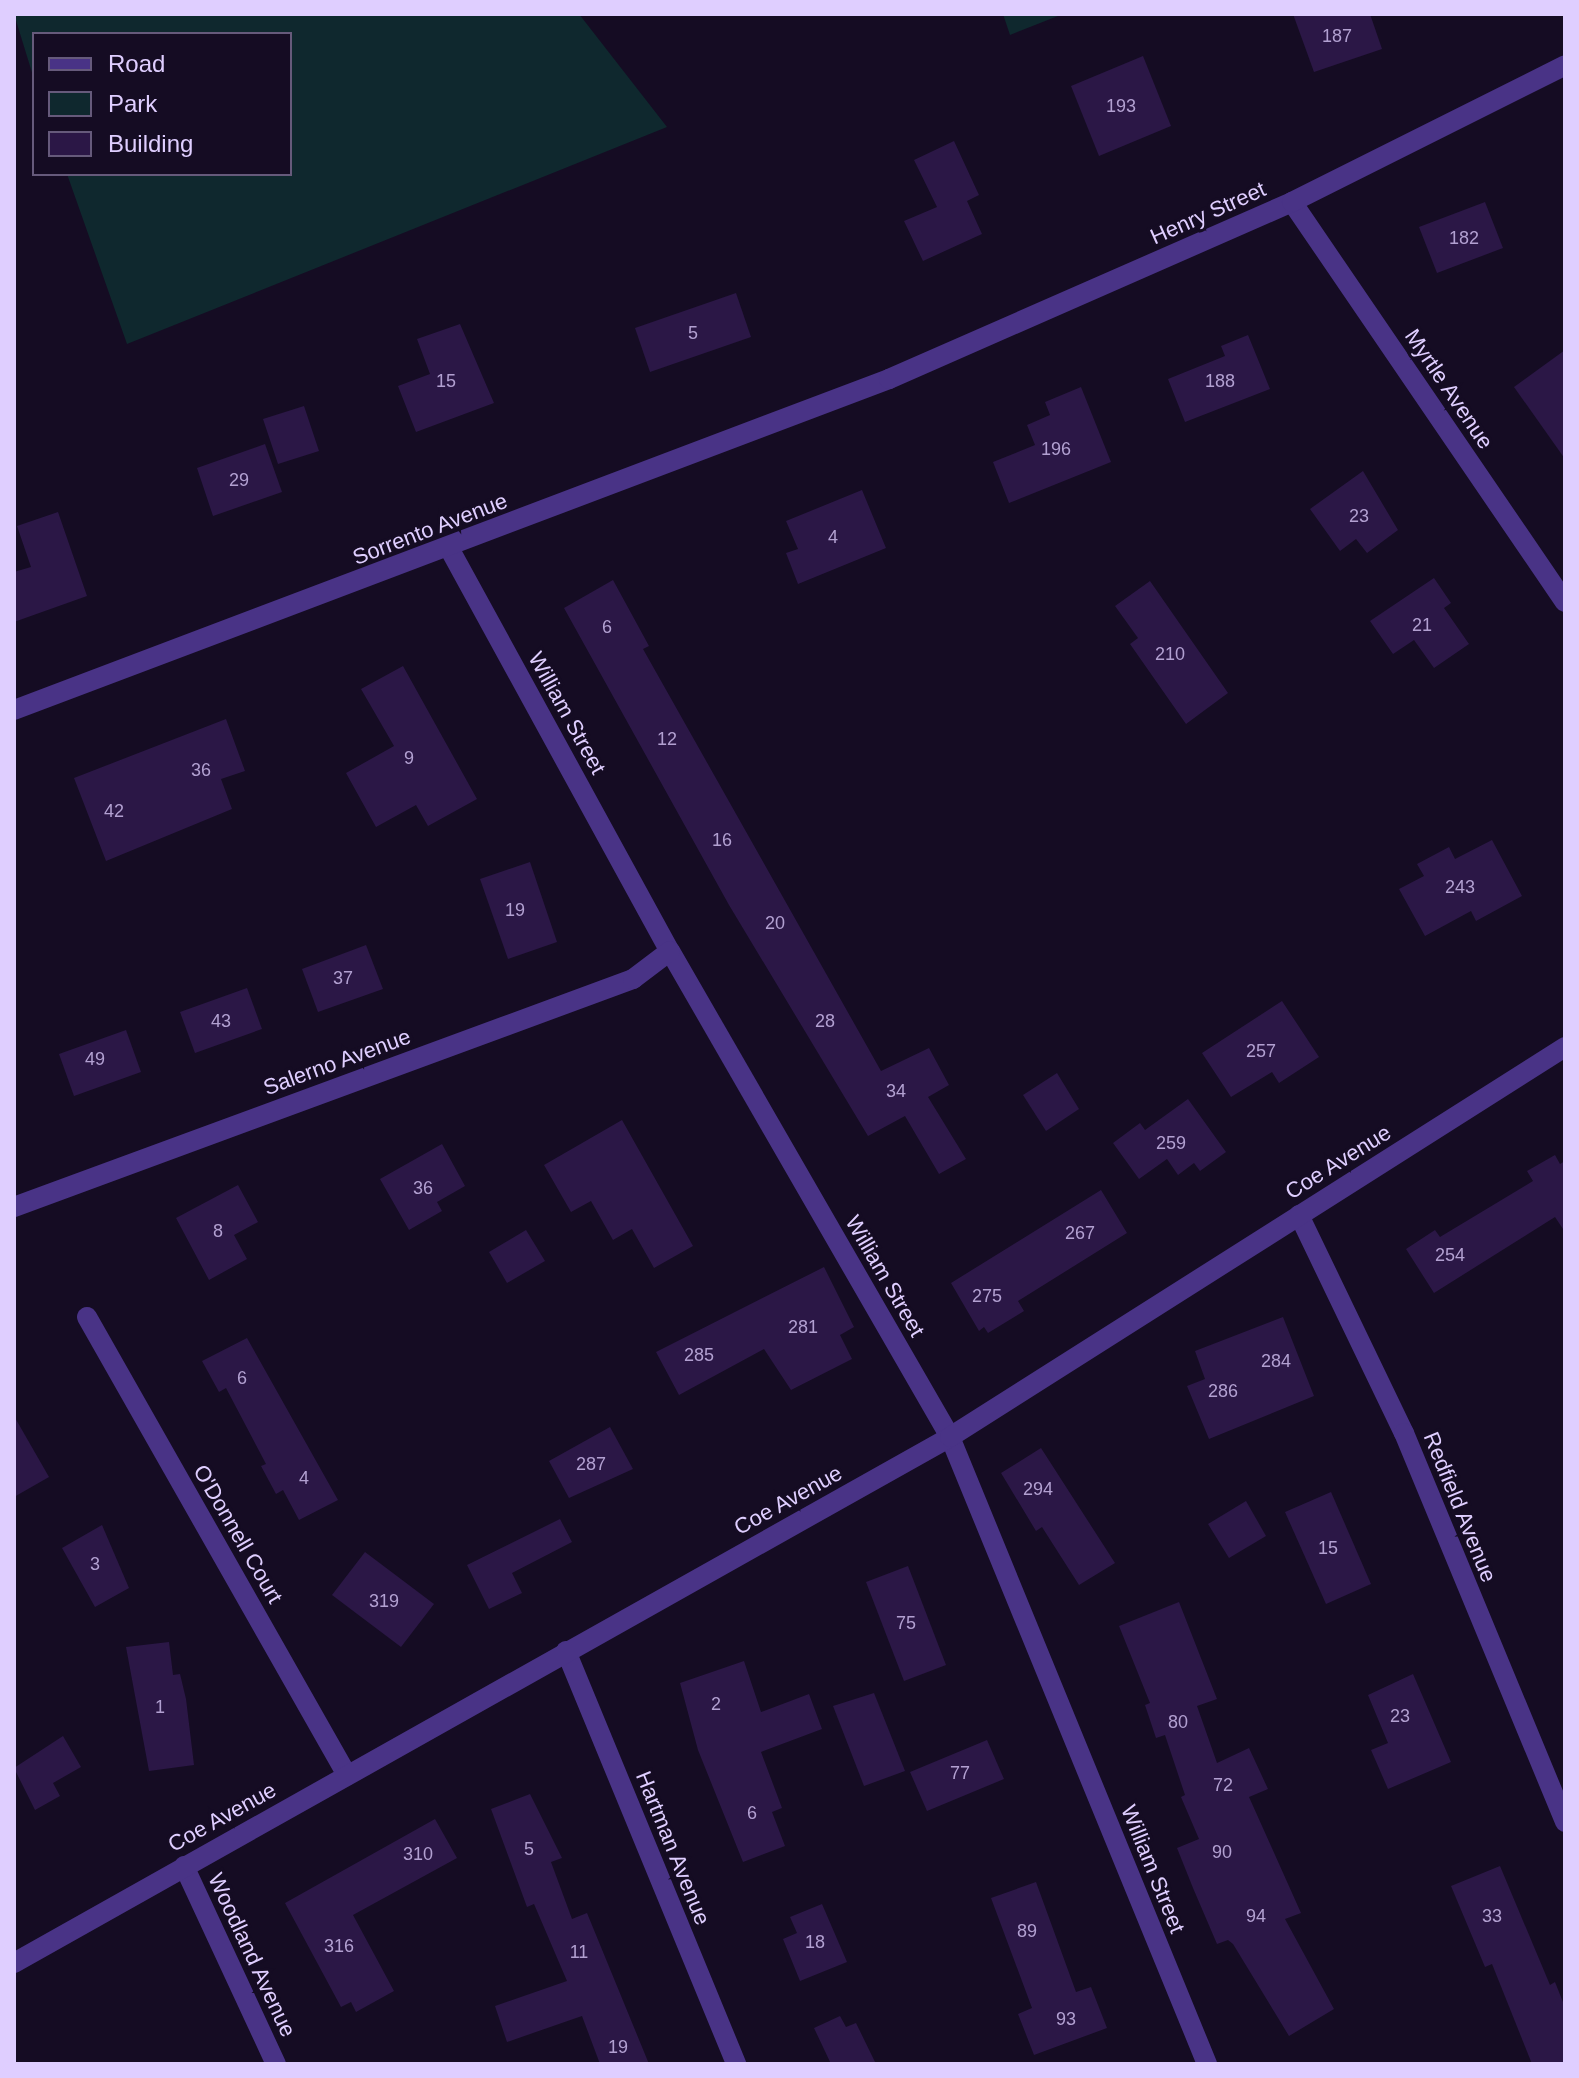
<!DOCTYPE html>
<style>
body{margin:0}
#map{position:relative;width:1579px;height:2078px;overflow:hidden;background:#150c23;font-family:Helvetica,sans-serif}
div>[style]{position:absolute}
.green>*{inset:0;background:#0f282e}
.building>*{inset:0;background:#2b1746}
.minor>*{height:20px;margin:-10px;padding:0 10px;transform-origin:10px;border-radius:10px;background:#493386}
.tertiary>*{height:20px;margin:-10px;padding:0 10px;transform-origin:10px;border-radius:10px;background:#493386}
span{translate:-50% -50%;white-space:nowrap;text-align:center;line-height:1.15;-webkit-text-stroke:6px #150c23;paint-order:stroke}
.number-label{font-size:18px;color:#b2a0d1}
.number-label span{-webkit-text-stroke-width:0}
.street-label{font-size:22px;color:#dfceff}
.frame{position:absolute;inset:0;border:16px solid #dfceff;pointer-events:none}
.legend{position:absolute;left:32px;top:32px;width:260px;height:144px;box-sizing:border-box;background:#150c23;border:2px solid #665a7b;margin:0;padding:10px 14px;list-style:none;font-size:24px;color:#dfceff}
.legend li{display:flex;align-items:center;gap:16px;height:40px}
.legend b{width:40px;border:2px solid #665a7b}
</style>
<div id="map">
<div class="green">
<div style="clip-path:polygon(14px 14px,579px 14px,667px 127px,127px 344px,67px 174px,290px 174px,290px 34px,34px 34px,34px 79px)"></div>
<div style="clip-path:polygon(1003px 14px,1063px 14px,1010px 35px)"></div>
</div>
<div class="building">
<div style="clip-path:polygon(1293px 14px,1370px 14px,1382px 49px,1314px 72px)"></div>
<div style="clip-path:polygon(1143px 56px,1171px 126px,1099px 156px,1071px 86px)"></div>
<div style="clip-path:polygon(954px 141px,979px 195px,967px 201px,982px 234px,923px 261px,904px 221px,937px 207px,914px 160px)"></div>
<div style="clip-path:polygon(1485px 202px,1503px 248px,1437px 273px,1419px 227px)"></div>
<div style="clip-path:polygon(736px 293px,751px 337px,650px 372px,635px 328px)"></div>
<div style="clip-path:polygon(460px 324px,494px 403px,416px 432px,398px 386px,430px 374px,417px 339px)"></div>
<div style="clip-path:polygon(1248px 335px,1270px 389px,1185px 422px,1168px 379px,1225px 356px,1221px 346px)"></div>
<div style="clip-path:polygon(1565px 350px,1565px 459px,1514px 387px)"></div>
<div style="clip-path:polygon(1081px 387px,1111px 462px,1009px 503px,993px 462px,1035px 445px,1027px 425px,1050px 415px,1045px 402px)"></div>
<div style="clip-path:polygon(304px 406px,319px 451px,278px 464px,263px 419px)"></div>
<div style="clip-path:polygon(265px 444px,282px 492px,213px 516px,197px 468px)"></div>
<div style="clip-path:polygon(1363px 471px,1398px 530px,1367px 553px,1356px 539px,1340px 551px,1310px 509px)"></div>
<div style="clip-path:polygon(862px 490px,886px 548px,798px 584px,786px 553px,798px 549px,786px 521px)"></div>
<div style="clip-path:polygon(58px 512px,87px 596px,14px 622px,14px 572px,31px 567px,17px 526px)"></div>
<div style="clip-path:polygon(1434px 578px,1451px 603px,1444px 608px,1469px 644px,1434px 668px,1414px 640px,1393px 654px,1370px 621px)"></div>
<div style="clip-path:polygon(613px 580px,649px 646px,643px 649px,881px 1071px,929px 1048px,949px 1085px,928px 1097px,966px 1159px,939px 1174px,905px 1116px,868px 1136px,729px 905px,564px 608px)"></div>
<div style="clip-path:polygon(1150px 581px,1228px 693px,1186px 724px,1130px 644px,1138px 638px,1115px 606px)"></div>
<div style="clip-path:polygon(403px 666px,477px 799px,428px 826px,416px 805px,376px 827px,346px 773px,394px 746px,361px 689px)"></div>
<div style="clip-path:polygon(226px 719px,245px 771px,221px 779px,232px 809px,106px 861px,74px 778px)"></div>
<div style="clip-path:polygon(1492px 840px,1522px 896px,1476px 921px,1471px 911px,1425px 936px,1399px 889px,1424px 876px,1417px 864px,1449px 847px,1455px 859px)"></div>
<div style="clip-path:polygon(530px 862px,557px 942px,508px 959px,480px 879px)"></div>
<div style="clip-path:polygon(366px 945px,383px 989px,318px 1012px,302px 969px)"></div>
<div style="clip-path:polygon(247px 988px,262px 1029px,195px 1053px,180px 1012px)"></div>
<div style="clip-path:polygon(1282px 1001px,1319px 1057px,1279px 1083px,1272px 1072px,1231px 1097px,1202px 1053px)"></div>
<div style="clip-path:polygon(126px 1030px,141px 1072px,74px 1096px,59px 1054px)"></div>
<div style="clip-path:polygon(1057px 1073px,1079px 1109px,1046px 1131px,1023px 1095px)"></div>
<div style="clip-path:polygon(1188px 1099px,1226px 1152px,1200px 1171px,1194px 1163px,1178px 1175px,1167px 1159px,1139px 1179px,1113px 1143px,1140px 1123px,1145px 1130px)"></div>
<div style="clip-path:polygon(622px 1120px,693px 1246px,654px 1268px,632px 1229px,613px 1240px,591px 1201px,571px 1212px,544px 1165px)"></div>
<div style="clip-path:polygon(442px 1144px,465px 1186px,437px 1202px,442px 1211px,409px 1230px,380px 1179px)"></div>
<div style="clip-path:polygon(1555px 1155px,1560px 1164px,1565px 1161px,1565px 1232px,1555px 1217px,1434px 1293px,1406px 1249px,1435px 1230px,1440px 1237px,1533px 1181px,1527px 1171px)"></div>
<div style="clip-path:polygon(238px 1185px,258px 1222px,234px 1235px,247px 1259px,209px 1280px,176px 1218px)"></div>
<div style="clip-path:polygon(1101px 1190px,1127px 1233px,1018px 1301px,1024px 1311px,988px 1333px,984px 1327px,979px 1331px,951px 1283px)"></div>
<div style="clip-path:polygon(526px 1230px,545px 1261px,507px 1283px,489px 1252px)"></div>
<div style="clip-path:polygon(824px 1267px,854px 1327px,840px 1335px,852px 1359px,791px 1390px,764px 1349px,679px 1395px,656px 1352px)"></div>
<div style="clip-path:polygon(1283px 1317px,1314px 1396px,1209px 1439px,1187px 1386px,1205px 1379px,1195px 1351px)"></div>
<div style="clip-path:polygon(247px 1338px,338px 1500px,299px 1520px,283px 1490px,276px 1494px,261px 1466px,266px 1464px,226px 1388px,219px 1392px,202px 1361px)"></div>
<div style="clip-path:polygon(14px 1416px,49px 1477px,14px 1497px)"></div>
<div style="clip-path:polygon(610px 1427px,633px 1469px,569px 1498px,549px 1461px)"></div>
<div style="clip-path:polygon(1041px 1448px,1115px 1563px,1079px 1585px,1042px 1527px,1036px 1531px,1001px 1473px)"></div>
<div style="clip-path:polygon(1331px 1492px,1371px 1584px,1326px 1604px,1285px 1512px)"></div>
<div style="clip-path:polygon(1246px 1501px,1266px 1536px,1229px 1558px,1208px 1524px)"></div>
<div style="clip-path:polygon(560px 1519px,572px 1542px,512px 1573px,522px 1593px,489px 1609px,467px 1565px)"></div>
<div style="clip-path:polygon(102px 1525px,129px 1588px,95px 1607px,62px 1548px)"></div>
<div style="clip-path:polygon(365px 1552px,434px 1604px,401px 1647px,332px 1595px)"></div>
<div style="clip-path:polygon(908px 1566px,946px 1665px,904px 1681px,866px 1582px)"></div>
<div style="clip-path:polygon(1179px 1602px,1217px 1699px,1197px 1706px,1217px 1763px,1249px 1748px,1268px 1789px,1249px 1797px,1301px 1913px,1285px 1919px,1334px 2009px,1289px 2036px,1233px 1944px,1228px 1940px,1217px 1944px,1193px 1888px,1177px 1848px,1199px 1839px,1181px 1797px,1185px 1795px,1165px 1735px,1156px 1738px,1145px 1705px,1150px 1703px,1119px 1626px)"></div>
<div style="clip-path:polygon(169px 1642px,173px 1675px,180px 1674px,186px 1699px,194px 1765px,149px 1771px,126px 1647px)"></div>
<div style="clip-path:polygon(744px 1661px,761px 1712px,809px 1694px,822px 1729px,761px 1752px,782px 1808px,772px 1812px,785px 1846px,743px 1862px,698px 1750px,680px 1683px)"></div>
<div style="clip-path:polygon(1413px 1674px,1451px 1762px,1388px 1789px,1371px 1750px,1388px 1743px,1368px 1695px)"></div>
<div style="clip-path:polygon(874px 1693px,905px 1771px,864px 1786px,833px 1706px)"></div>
<div style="clip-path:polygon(63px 1736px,81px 1767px,53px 1783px,60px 1796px,35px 1810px,14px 1768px)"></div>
<div style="clip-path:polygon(987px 1740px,1004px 1779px,927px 1811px,910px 1772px)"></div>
<div style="clip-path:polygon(530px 1794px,562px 1858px,551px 1862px,572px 1919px,587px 1913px,649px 2064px,600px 2064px,582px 2016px,507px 2042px,495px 2006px,567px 1981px,534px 1904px,527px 1907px,491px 1809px)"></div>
<div style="clip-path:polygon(435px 1819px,457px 1858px,353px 1915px,394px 1991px,356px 2012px,351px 2002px,341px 2007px,285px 1903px)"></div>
<div style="clip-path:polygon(1500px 1866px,1550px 1985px,1555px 1982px,1565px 2007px,1565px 2064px,1532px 2064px,1492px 1964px,1485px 1967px,1451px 1886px)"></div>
<div style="clip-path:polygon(1036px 1882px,1076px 1992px,1091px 1987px,1107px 2028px,1034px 2055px,1018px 2014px,1032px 2008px,991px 1898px)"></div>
<div style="clip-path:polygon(822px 1904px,847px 1962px,800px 1981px,783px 1939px,797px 1933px,790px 1917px)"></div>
<div style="clip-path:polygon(840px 2016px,846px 2027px,856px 2023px,876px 2064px,831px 2064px,814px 2028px)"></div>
</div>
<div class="minor">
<div style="left:1292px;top:202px;width:484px;rotate:55.7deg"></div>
<div style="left:449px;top:548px;width:460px;rotate:61.3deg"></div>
<div style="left:670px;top:951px;width:561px;rotate:60.05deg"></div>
<div style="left:950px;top:1437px;width:678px;rotate:67.71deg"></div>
<div style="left:14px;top:710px;width:936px;rotate:-20.72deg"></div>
<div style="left:889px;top:379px;width:440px;rotate:-23.7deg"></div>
<div style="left:1292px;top:202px;width:305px;rotate:-26.6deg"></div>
<div style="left:14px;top:1207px;width:660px;rotate:-20.22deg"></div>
<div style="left:633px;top:979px;width:46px;rotate:-37.1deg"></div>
<div style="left:1299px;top:1215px;width:242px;rotate:64.3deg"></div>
<div style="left:1404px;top:1433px;width:421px;rotate:67.5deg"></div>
<div style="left:87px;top:1317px;width:527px;rotate:60.42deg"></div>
<div style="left:566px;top:1651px;width:447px;rotate:67.6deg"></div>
<div style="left:184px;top:1866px;width:218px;rotate:65.1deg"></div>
</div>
<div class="tertiary">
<div style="left:14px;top:1963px;width:1074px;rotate:-29.33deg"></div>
<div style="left:950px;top:1437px;width:728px;rotate:-32.38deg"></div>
</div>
<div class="number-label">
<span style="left:1337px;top:36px">187</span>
<span style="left:1121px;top:106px">193</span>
<span style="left:1464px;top:238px">182</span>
<span style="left:693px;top:333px">5</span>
<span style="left:446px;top:381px">15</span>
<span style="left:1220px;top:381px">188</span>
<span style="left:1056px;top:449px">196</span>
<span style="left:239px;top:480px">29</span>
<span style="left:1359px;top:516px">23</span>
<span style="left:833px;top:537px">4</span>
<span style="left:1422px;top:625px">21</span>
<span style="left:607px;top:627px">6</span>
<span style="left:1170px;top:654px">210</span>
<span style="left:667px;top:739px">12</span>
<span style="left:409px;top:758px">9</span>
<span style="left:201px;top:770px">36</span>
<span style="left:114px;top:811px">42</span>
<span style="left:722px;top:840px">16</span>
<span style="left:1460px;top:887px">243</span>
<span style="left:515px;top:910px">19</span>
<span style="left:775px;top:923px">20</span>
<span style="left:343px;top:978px">37</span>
<span style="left:221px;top:1021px">43</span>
<span style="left:825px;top:1021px">28</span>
<span style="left:1261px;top:1051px">257</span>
<span style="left:95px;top:1059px">49</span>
<span style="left:896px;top:1091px">34</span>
<span style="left:1171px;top:1143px">259</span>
<span style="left:423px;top:1188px">36</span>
<span style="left:218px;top:1231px">8</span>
<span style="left:1080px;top:1233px">267</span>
<span style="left:1450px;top:1255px">254</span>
<span style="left:987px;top:1296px">275</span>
<span style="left:803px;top:1327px">281</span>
<span style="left:699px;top:1355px">285</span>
<span style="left:1276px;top:1361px">284</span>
<span style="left:242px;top:1378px">6</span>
<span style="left:1223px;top:1391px">286</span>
<span style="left:591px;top:1464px">287</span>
<span style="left:304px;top:1478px">4</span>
<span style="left:1038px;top:1489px">294</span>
<span style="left:1328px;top:1548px">15</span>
<span style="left:95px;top:1564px">3</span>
<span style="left:384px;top:1601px">319</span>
<span style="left:906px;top:1623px">75</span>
<span style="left:716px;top:1704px">2</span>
<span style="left:160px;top:1707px">1</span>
<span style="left:1400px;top:1716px">23</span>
<span style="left:1178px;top:1722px">80</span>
<span style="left:960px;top:1773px">77</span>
<span style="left:1223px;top:1785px">72</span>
<span style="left:752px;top:1813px">6</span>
<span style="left:529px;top:1849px">5</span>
<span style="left:1222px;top:1852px">90</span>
<span style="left:418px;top:1854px">310</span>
<span style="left:1256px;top:1916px">94</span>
<span style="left:1492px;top:1916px">33</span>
<span style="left:1027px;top:1931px">89</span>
<span style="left:815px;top:1942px">18</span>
<span style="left:339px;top:1946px">316</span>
<span style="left:579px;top:1952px">11</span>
<span style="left:1066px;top:2019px">93</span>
<span style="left:618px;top:2047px">19</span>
</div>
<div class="street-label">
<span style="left:1208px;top:213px;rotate:-24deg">Henry Street</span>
<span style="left:1449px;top:389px;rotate:56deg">Myrtle Avenue</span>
<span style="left:430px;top:529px;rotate:-21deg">Sorrento Avenue</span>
<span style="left:567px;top:713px;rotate:61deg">William Street</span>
<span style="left:337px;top:1062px;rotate:-20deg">Salerno Avenue</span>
<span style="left:1338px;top:1162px;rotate:-32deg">Coe Avenue</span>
<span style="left:885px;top:1276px;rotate:60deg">William Street</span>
<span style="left:788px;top:1500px;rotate:-29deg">Coe Avenue</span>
<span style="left:1460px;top:1507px;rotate:68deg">Redfield Avenue</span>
<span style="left:238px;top:1534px;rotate:60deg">O'Donnell Court</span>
<span style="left:222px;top:1817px;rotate:-29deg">Coe Avenue</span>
<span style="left:673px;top:1848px;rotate:68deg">Hartman Avenue</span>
<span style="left:1153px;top:1869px;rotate:68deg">William Street</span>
<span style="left:252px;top:1955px;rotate:65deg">Woodland Avenue</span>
</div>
<div class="frame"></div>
<ul class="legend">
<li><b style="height:10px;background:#493386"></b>Road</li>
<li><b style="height:22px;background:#0f282e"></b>Park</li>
<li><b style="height:22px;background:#2b1746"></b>Building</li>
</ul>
</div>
